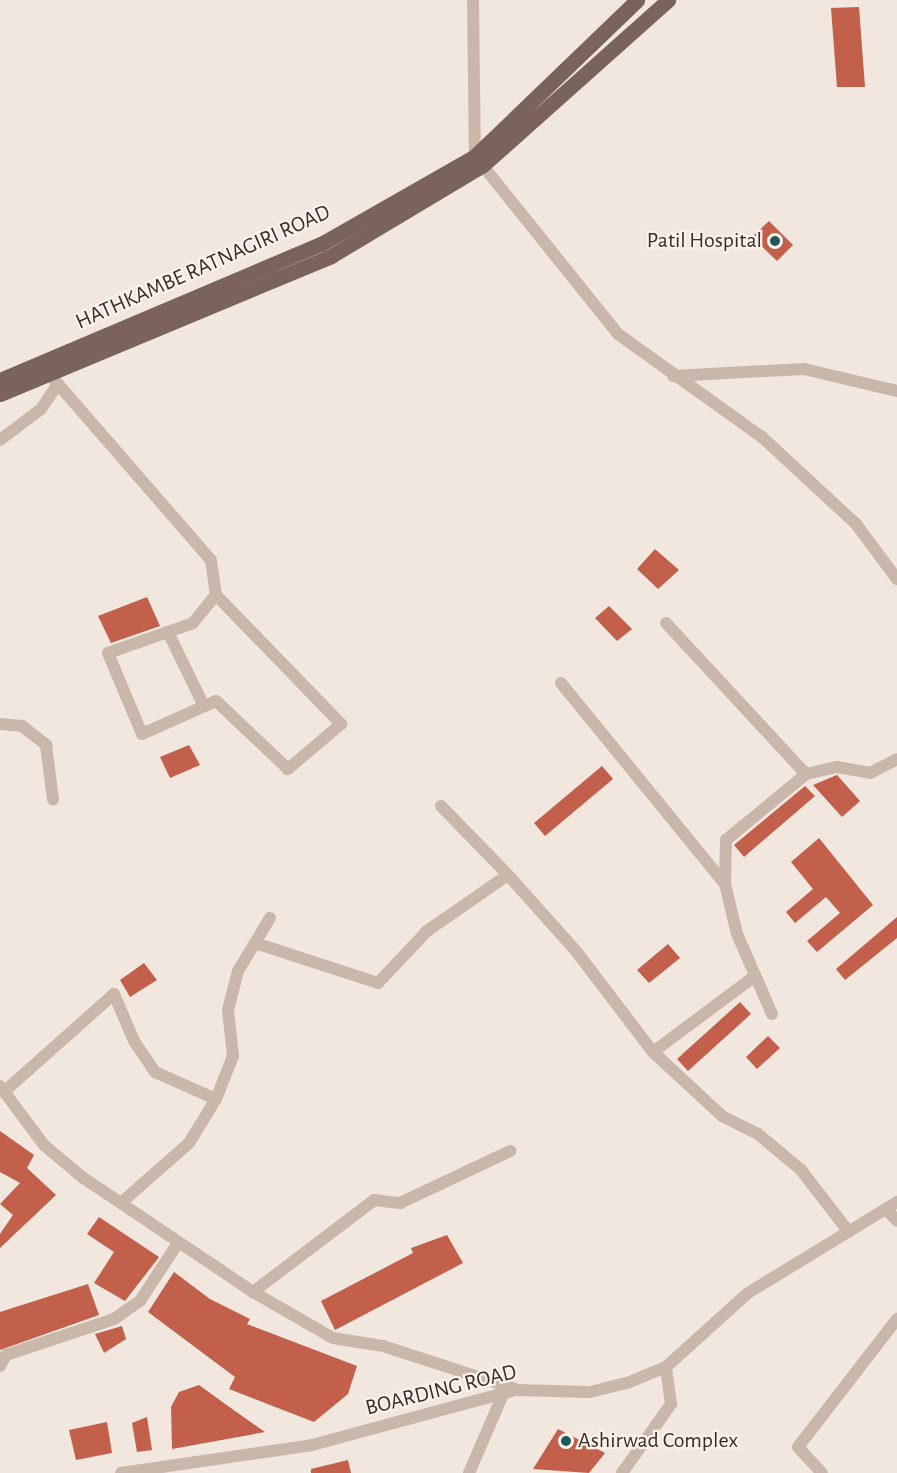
<!DOCTYPE html>
<style>
body{margin:0}
#map{position:relative;width:897px;height:1473px;overflow:hidden;background:#f2e7df;font-family:"Alegreya Sans",sans-serif}
div>[style]{position:absolute}
.building>*{inset:0;background:#c2604c}
.minor>*{height:12px;margin:-6px;padding:0 6px;transform-origin:6px;border-radius:6px;background:#cab7ab}
.primary>*{height:15px;margin:-7.5px;padding:0 7.5px;transform-origin:7.5px;border-radius:7.5px;background:#79635b}
.dots>*{width:16px;height:16px;translate:-50% -50%;box-sizing:border-box;border:3px solid #faf2eb;border-radius:50%}
span{translate:-50% -50%;white-space:nowrap;text-align:center;line-height:1.15;-webkit-text-stroke:4.5px #faf2eb;paint-order:stroke}
.poi-label{font-size:22px;color:#382d2a}
.right{translate:-100% -50%;text-align:right}
.left{translate:0 -50%;text-align:left}
.street-label{font-size:22px;color:#382d2a}
</style>
<div id="map">
<div class="building">
<div style="clip-path:polygon(859px 7px,865px 87px,837px 87px,831px 8px)"></div>
<div style="clip-path:polygon(769px 221px,793px 245px,777px 261px,752px 237px)"></div>
<div style="clip-path:polygon(655px 549px,679px 570px,658px 589px,637px 569px)"></div>
<div style="clip-path:polygon(147px 597px,160px 626px,111px 643px,98px 616px)"></div>
<div style="clip-path:polygon(609px 606px,632px 629px,617px 641px,595px 618px)"></div>
<div style="clip-path:polygon(189px 745px,200px 765px,170px 778px,160px 757px)"></div>
<div style="clip-path:polygon(602px 766px,613px 779px,545px 836px,534px 823px)"></div>
<div style="clip-path:polygon(837px 775px,860px 801px,842px 817px,813px 785px)"></div>
<div style="clip-path:polygon(805px 786px,815px 796px,744px 857px,734px 845px)"></div>
<div style="clip-path:polygon(819px 838px,873px 905px,817px 952px,807px 941px,840px 913px,826px 897px,795px 923px,786px 912px,813px 889px,791px 862px)"></div>
<div style="clip-path:polygon(897px 917px,897px 938px,845px 980px,836px 969px)"></div>
<div style="clip-path:polygon(668px 944px,680px 958px,649px 983px,637px 970px)"></div>
<div style="clip-path:polygon(144px 963px,157px 980px,130px 997px,120px 980px)"></div>
<div style="clip-path:polygon(740px 1002px,751px 1014px,688px 1071px,677px 1059px)"></div>
<div style="clip-path:polygon(768px 1036px,780px 1048px,757px 1069px,746px 1057px)"></div>
<div style="clip-path:polygon(0 1131px,34px 1155px,27px 1168px,56px 1195px,0 1248px,0 1234px,13px 1215px,0 1204px,20px 1183px,0 1172px)"></div>
<div style="clip-path:polygon(99px 1217px,159px 1257px,125px 1301px,94px 1283px,114px 1252px,87px 1234px)"></div>
<div style="clip-path:polygon(447px 1235px,463px 1263px,335px 1330px,321px 1301px,413px 1253px,411px 1248px)"></div>
<div style="clip-path:polygon(174px 1272px,210px 1299px,250px 1319px,247px 1324px,357px 1366px,348px 1394px,314px 1422px,229px 1389px,235px 1377px,148px 1312px)"></div>
<div style="clip-path:polygon(88px 1284px,99px 1315px,0 1350px,0 1312px)"></div>
<div style="clip-path:polygon(122px 1326px,126px 1339px,104px 1353px,95px 1334px)"></div>
<div style="clip-path:polygon(199px 1385px,228px 1406px,265px 1432px,172px 1449px,171px 1407px,179px 1392px)"></div>
<div style="clip-path:polygon(147px 1417px,152px 1450px,137px 1452px,132px 1423px)"></div>
<div style="clip-path:polygon(107px 1422px,112px 1453px,76px 1460px,69px 1430px)"></div>
<div style="clip-path:polygon(558px 1429px,605px 1453px,589px 1473px,533px 1469px)"></div>
<div style="clip-path:polygon(348px 1460px,351px 1473px,311px 1473px,311px 1469px)"></div>
</div>
<div class="minor">
<div style="left:473px;top:0;width:156px;rotate:89.3deg"></div>
<div style="left:475px;top:156px;width:228px;rotate:51.2deg"></div>
<div style="left:618px;top:334px;width:177px;rotate:35.6deg"></div>
<div style="left:762px;top:437px;width:128px;rotate:42.8deg"></div>
<div style="left:856px;top:524px;width:69px;rotate:53.3deg"></div>
<div style="left:44px;top:368px;width:254px;rotate:49deg"></div>
<div style="left:211px;top:560px;width:35px;rotate:82deg"></div>
<div style="left:216px;top:595px;width:180px;rotate:45.9deg"></div>
<div style="left:341px;top:724px;width:70px;rotate:139.7deg"></div>
<div style="left:288px;top:769px;width:99px;rotate:-136.6deg"></div>
<div style="left:216px;top:701px;width:81px;rotate:156deg"></div>
<div style="left:142px;top:734px;width:88px;rotate:-112.8deg"></div>
<div style="left:108px;top:653px;width:90px;rotate:-19.4deg"></div>
<div style="left:193px;top:623px;width:36px;rotate:-51deg"></div>
<div style="left:673px;top:376px;width:131px;rotate:-3.1deg"></div>
<div style="left:804px;top:369px;width:96px;rotate:13.3deg"></div>
<div style="left:0;top:440px;width:51px;rotate:-37.1deg"></div>
<div style="left:41px;top:409px;width:30px;rotate:-56deg"></div>
<div style="left:666px;top:623px;width:206px;rotate:47.2deg"></div>
<div style="left:168px;top:632px;width:82px;rotate:64.1deg"></div>
<div style="left:561px;top:683px;width:259px;rotate:50.8deg"></div>
<div style="left:0;top:724px;width:22px;rotate:5deg"></div>
<div style="left:22px;top:726px;width:31px;rotate:38deg"></div>
<div style="left:46px;top:745px;width:55px;rotate:82.7deg"></div>
<div style="left:441px;top:806px;width:96px;rotate:45.8deg"></div>
<div style="left:255px;top:943px;width:129px;rotate:18deg"></div>
<div style="left:378px;top:983px;width:71px;rotate:-46.7deg"></div>
<div style="left:427px;top:931px;width:98px;rotate:-34.7deg"></div>
<div style="left:508px;top:875px;width:102px;rotate:48.2deg"></div>
<div style="left:576px;top:951px;width:127px;rotate:52.7deg"></div>
<div style="left:653px;top:1052px;width:94px;rotate:42.8deg"></div>
<div style="left:722px;top:1116px;width:40px;rotate:26.6deg"></div>
<div style="left:758px;top:1134px;width:56px;rotate:39.9deg"></div>
<div style="left:801px;top:1170px;width:78px;rotate:52.3deg"></div>
<div style="left:772px;top:1014px;width:87px;rotate:-113.6deg"></div>
<div style="left:737px;top:934px;width:51px;rotate:-103.5deg"></div>
<div style="left:725px;top:884px;width:44px;rotate:-88.7deg"></div>
<div style="left:726px;top:840px;width:104px;rotate:-39.5deg"></div>
<div style="left:806px;top:774px;width:32px;rotate:-13deg"></div>
<div style="left:837px;top:767px;width:34px;rotate:10deg"></div>
<div style="left:870px;top:773px;width:30px;rotate:-27deg"></div>
<div style="left:653px;top:1052px;width:127px;rotate:-36.7deg"></div>
<div style="left:0;top:1086px;width:74px;rotate:53.3deg"></div>
<div style="left:44px;top:1145px;width:50px;rotate:40.1deg"></div>
<div style="left:82px;top:1177px;width:206px;rotate:33.9deg"></div>
<div style="left:253px;top:1292px;width:92px;rotate:29.9deg"></div>
<div style="left:333px;top:1338px;width:51px;rotate:9.1deg"></div>
<div style="left:383px;top:1346px;width:139px;rotate:18deg"></div>
<div style="left:5px;top:1091px;width:146px;rotate:-41.7deg"></div>
<div style="left:114px;top:994px;width:51px;rotate:66.9deg"></div>
<div style="left:134px;top:1041px;width:37px;rotate:56deg"></div>
<div style="left:155px;top:1072px;width:67px;rotate:23.9deg"></div>
<div style="left:122px;top:1202px;width:89px;rotate:-41.4deg"></div>
<div style="left:189px;top:1143px;width:52px;rotate:-58.5deg"></div>
<div style="left:216px;top:1099px;width:46px;rotate:-68.4deg"></div>
<div style="left:233px;top:1056px;width:46px;rotate:-96.2deg"></div>
<div style="left:228px;top:1010px;width:40px;rotate:-75.6deg"></div>
<div style="left:238px;top:971px;width:62px;rotate:-58.9deg"></div>
<div style="left:886px;top:1209px;width:16px;rotate:47deg"></div>
<div style="left:253px;top:1292px;width:152px;rotate:-37.2deg"></div>
<div style="left:374px;top:1200px;width:26px;rotate:7deg"></div>
<div style="left:400px;top:1203px;width:122px;rotate:-25.3deg"></div>
<div style="left:0;top:1366px;width:13px;rotate:-61deg"></div>
<div style="left:6px;top:1355px;width:114px;rotate:-18.4deg"></div>
<div style="left:114px;top:1319px;width:32px;rotate:-35deg"></div>
<div style="left:140px;top:1301px;width:69px;rotate:-56.8deg"></div>
<div style="left:121px;top:1473px;width:193px;rotate:-8.3deg"></div>
<div style="left:312px;top:1445px;width:211px;rotate:-15.1deg"></div>
<div style="left:516px;top:1390px;width:74px;rotate:1.5deg"></div>
<div style="left:590px;top:1392px;width:38px;rotate:-14deg"></div>
<div style="left:627px;top:1383px;width:42px;rotate:-22.3deg"></div>
<div style="left:666px;top:1367px;width:110px;rotate:-42.1deg"></div>
<div style="left:748px;top:1293px;width:175px;rotate:-31.4deg"></div>
<div style="left:469px;top:1473px;width:88px;rotate:-66.6deg"></div>
<div style="left:622px;top:1473px;width:85px;rotate:-54.6deg"></div>
<div style="left:671px;top:1404px;width:37px;rotate:-98deg"></div>
<div style="left:822px;top:1473px;width:35px;rotate:-133deg"></div>
<div style="left:798px;top:1447px;width:162px;rotate:-52.3deg"></div>
</div>
<div class="primary">
<div style="left:0;top:380px;width:349px;rotate:-23deg"></div>
<div style="left:321px;top:244px;width:177px;rotate:-29.7deg"></div>
<div style="left:475px;top:156px;width:225px;rotate:-43.9deg"></div>
<div style="left:0;top:394px;width:359px;rotate:-22.6deg"></div>
<div style="left:331px;top:256px;width:177px;rotate:-30.9deg"></div>
<div style="left:483px;top:165px;width:248px;rotate:-41.7deg"></div>
</div>
<div class="dots">
<div style="left:775px;top:241px;background:#205958"></div>
<div style="left:566px;top:1441px;background:#205958"></div>
</div>
<div class="poi-label">
<span class="right" style="left:762px;top:241px">Patil Hospital</span>
<span class="left" style="left:578px;top:1441px">Ashirwad Complex</span>
</div>
<div class="street-label">
<span style="left:203px;top:267px;rotate:-24deg">HATHKAMBE RATNAGIRI ROAD</span>
<span style="left:441px;top:1390px;rotate:-14deg">BOARDING ROAD</span>
</div>
</div>
